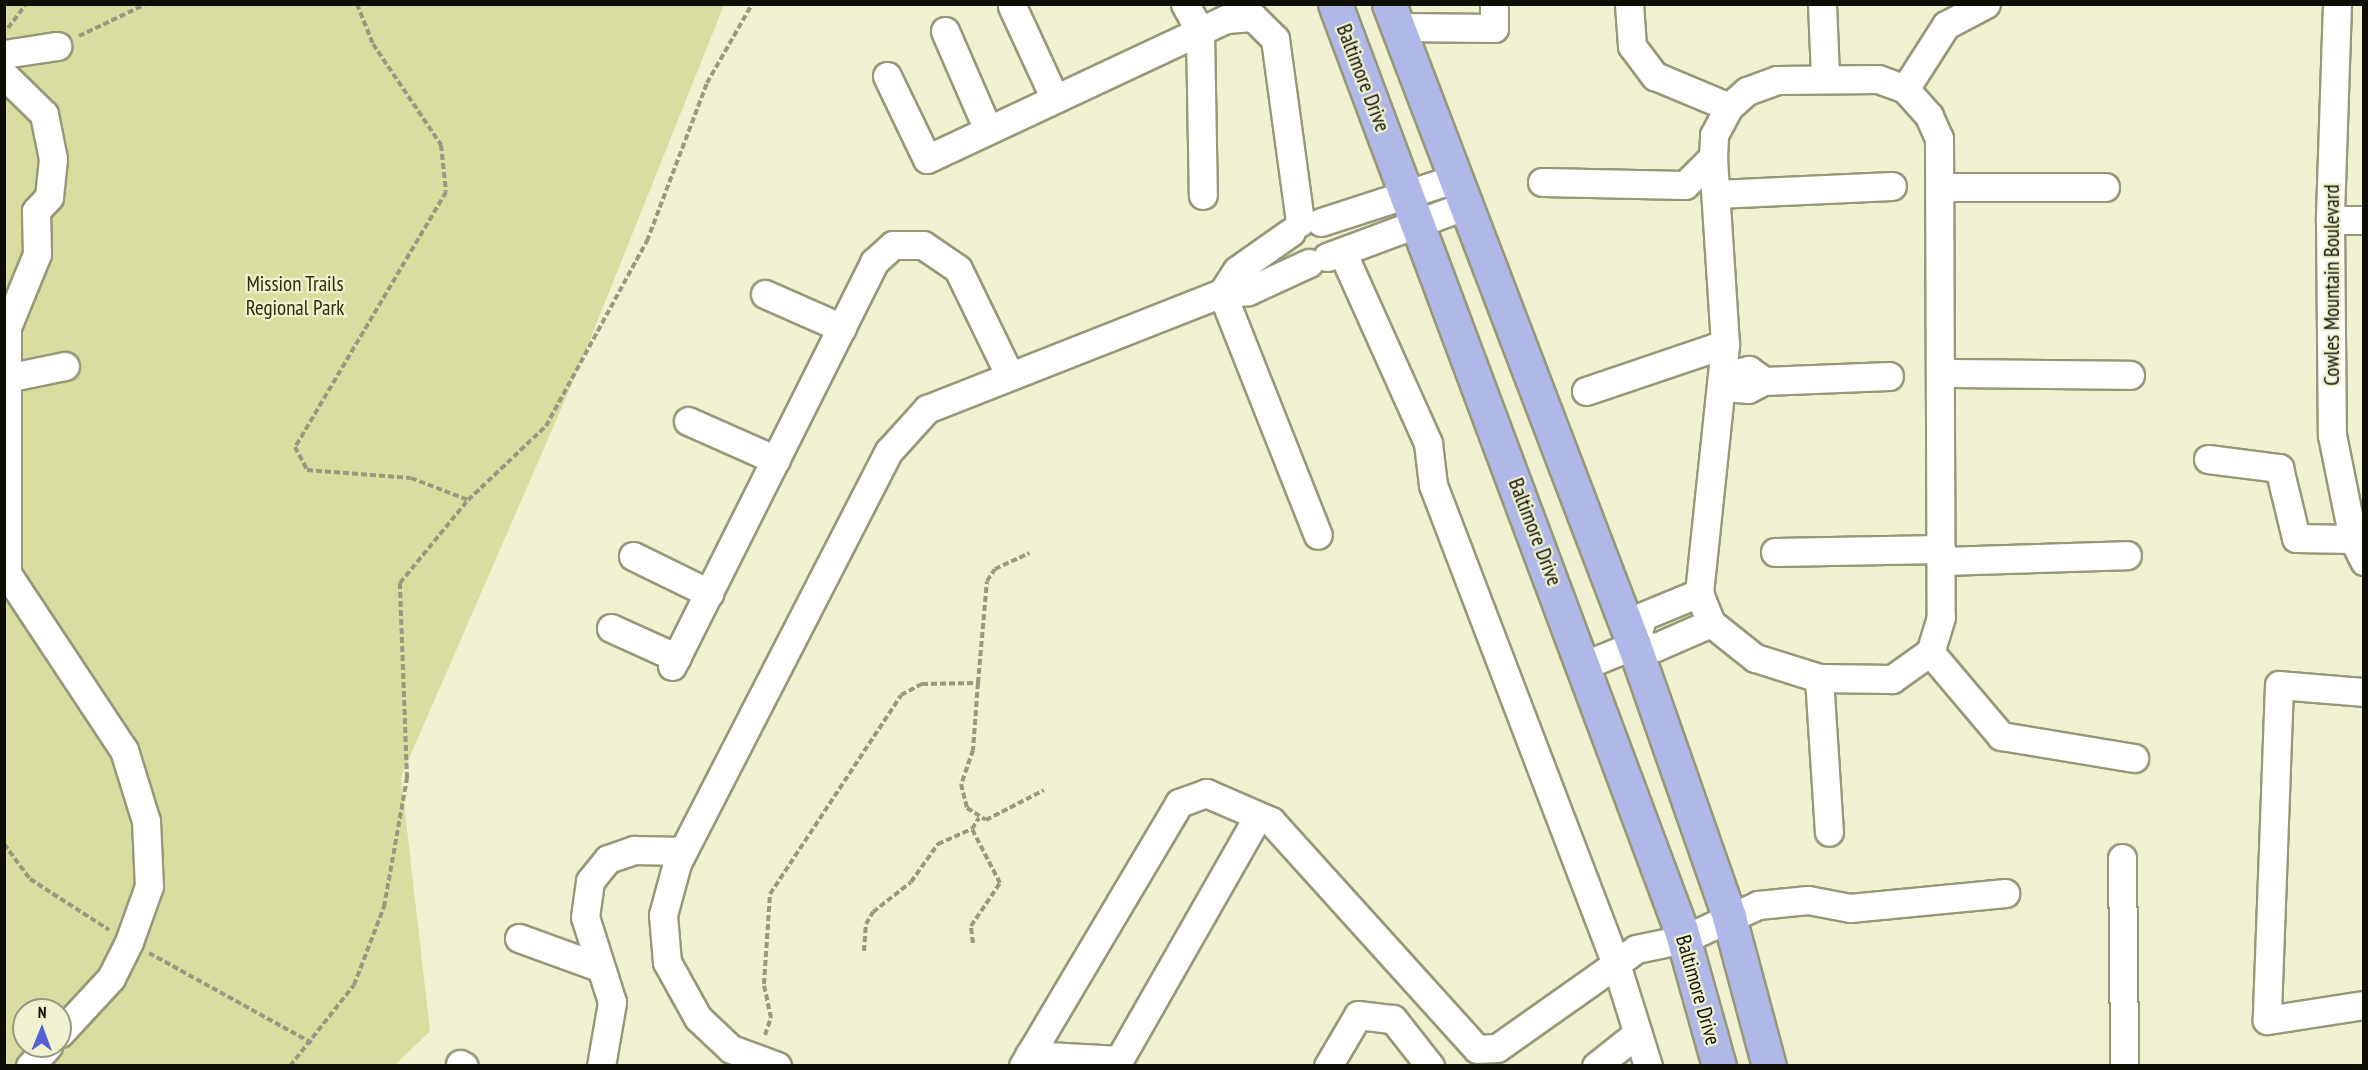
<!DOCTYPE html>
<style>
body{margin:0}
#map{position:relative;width:2368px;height:1070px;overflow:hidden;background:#eff1d0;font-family:"PT Sans Narrow",sans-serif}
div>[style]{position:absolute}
.green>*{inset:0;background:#d9dd9f}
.path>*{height:4px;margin-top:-2px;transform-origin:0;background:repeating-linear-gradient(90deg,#979980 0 6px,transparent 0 9px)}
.roads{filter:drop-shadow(2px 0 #969879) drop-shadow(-2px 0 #969879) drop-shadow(0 2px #969879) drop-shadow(0 -2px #969879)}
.minor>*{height:27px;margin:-13.5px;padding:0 13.5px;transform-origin:13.5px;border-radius:13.5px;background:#fff}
.major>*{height:33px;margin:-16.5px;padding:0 16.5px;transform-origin:16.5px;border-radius:16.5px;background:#afb8e6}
span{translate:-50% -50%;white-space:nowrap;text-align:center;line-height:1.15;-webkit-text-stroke:4.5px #eff1d0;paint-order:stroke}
.street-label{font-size:21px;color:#0e0f04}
.park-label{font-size:21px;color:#2d2e03}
.frame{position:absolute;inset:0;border:6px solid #0e0f04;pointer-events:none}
.north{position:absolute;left:12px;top:998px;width:60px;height:60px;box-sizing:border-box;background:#eff1d0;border:2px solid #95977e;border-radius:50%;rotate:1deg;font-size:16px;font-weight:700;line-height:24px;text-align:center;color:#0e0f04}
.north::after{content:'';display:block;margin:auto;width:21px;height:27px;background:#5460d6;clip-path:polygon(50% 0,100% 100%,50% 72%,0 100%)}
</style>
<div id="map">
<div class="green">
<div style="clip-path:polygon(evenodd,5px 5px,724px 5px,575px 377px,401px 777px,430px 1031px,395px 1065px,5px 1066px,5px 5px,24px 1010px,60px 1010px,60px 1046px,24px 1046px,24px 1010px)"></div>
</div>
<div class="path">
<div style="left:357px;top:4px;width:43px;rotate:68.2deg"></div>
<div style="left:373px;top:44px;width:122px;rotate:56deg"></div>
<div style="left:441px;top:145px;width:47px;rotate:83.9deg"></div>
<div style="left:446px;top:192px;width:296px;rotate:120.6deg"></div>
<div style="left:295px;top:447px;width:26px;rotate:62deg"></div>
<div style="left:307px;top:470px;width:104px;rotate:4.4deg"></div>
<div style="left:411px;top:478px;width:61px;rotate:21.1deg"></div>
<div style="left:8px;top:28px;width:30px;rotate:-53deg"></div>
<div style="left:79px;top:36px;width:74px;rotate:-25.5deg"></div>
<div style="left:978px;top:683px;width:67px;rotate:94.3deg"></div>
<div style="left:973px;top:750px;width:36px;rotate:109deg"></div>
<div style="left:961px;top:784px;width:25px;rotate:76deg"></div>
<div style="left:967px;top:808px;width:22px;rotate:32deg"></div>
<div style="left:986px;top:820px;width:65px;rotate:-27.3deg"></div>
<div style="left:4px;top:844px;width:44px;rotate:53.4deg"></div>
<div style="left:30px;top:879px;width:94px;rotate:32.8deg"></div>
<div style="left:973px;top:943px;width:17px;rotate:-97deg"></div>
<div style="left:971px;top:926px;width:52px;rotate:-56deg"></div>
<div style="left:1000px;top:883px;width:61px;rotate:-117.4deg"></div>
<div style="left:972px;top:829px;width:13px;rotate:-58deg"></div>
<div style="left:864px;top:951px;width:27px;rotate:-86deg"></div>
<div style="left:866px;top:924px;width:14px;rotate:-60deg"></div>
<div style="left:873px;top:912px;width:48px;rotate:-38.3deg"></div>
<div style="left:911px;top:882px;width:47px;rotate:-54.6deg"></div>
<div style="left:938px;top:844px;width:37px;rotate:-24deg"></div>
<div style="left:149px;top:953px;width:186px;rotate:28.9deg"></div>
<div style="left:765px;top:1035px;width:18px;rotate:-71deg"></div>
<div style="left:771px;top:1018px;width:35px;rotate:-102deg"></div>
<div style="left:764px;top:984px;width:90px;rotate:-86.2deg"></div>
<div style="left:770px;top:894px;width:238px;rotate:-56.6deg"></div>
<div style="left:901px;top:695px;width:24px;rotate:-28deg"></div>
<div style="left:922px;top:684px;width:56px;rotate:-1deg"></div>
<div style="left:978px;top:683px;width:102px;rotate:-85deg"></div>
<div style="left:987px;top:581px;width:14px;rotate:-56deg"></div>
<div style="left:995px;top:569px;width:38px;rotate:-25deg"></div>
<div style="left:290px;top:1066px;width:103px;rotate:-51.7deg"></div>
<div style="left:354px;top:985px;width:84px;rotate:-69deg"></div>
<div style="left:384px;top:907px;width:131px;rotate:-79.9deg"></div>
<div style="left:407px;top:778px;width:195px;rotate:-92.1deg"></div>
<div style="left:400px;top:583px;width:107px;rotate:-50.7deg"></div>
<div style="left:468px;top:500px;width:108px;rotate:-43.5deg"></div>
<div style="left:546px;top:426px;width:211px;rotate:-61.4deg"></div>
<div style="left:647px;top:241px;width:169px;rotate:-69.2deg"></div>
<div style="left:707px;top:83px;width:91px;rotate:-60.3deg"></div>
</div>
<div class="roads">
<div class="minor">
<div style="left:1185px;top:4px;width:31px;rotate:61deg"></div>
<div style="left:1200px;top:31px;width:164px;rotate:89deg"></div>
<div style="left:1629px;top:4px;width:42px;rotate:85.9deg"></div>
<div style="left:1632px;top:46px;width:38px;rotate:53deg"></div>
<div style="left:1655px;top:76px;width:80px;rotate:22.7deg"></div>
<div style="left:1822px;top:4px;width:72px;rotate:87.6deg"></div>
<div style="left:2337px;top:4px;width:216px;rotate:91.9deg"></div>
<div style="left:2330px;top:220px;width:215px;rotate:89.5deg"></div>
<div style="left:2332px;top:435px;width:106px;rotate:78.6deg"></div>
<div style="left:2353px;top:539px;width:25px;rotate:63deg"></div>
<div style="left:1012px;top:6px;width:102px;rotate:65.2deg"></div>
<div style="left:1398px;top:27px;width:96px;rotate:0.6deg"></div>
<div style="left:1494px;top:28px;width:24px;rotate:-90deg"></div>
<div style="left:945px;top:31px;width:108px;rotate:66.5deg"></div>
<div style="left:4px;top:54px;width:54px;rotate:-8.6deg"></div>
<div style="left:4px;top:75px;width:56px;rotate:44.3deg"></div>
<div style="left:44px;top:114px;width:46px;rotate:78.7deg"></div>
<div style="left:53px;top:159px;width:38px;rotate:96deg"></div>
<div style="left:49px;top:197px;width:19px;rotate:133deg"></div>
<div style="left:36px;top:211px;width:43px;rotate:88.7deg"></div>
<div style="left:37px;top:254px;width:79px;rotate:112.3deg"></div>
<div style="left:7px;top:327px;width:244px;rotate:90deg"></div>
<div style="left:887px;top:76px;width:92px;rotate:64.3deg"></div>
<div style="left:927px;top:159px;width:330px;rotate:-25.1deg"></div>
<div style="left:1226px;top:19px;width:27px;rotate:-4deg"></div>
<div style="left:1253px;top:17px;width:31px;rotate:45deg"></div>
<div style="left:1275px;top:39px;width:185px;rotate:82.2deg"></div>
<div style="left:1905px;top:89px;width:76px;rotate:-57.4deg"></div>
<div style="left:1946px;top:25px;width:45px;rotate:-27.7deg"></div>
<div style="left:1542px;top:182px;width:143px;rotate:1.2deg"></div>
<div style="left:1685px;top:185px;width:40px;rotate:-45deg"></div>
<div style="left:1713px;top:157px;width:22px;rotate:-87deg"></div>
<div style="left:1714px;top:135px;width:32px;rotate:-62deg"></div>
<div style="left:1729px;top:107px;width:24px;rotate:-42deg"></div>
<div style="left:1747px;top:91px;width:32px;rotate:-20deg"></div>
<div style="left:1777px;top:80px;width:101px;rotate:-0.6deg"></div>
<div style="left:1878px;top:79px;width:29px;rotate:20deg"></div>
<div style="left:1905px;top:89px;width:36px;rotate:48deg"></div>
<div style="left:1929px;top:116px;width:24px;rotate:66deg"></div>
<div style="left:1939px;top:138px;width:479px;rotate:89.8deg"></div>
<div style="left:1941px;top:617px;width:37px;rotate:107deg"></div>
<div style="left:1930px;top:652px;width:47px;rotate:144.6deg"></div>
<div style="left:1892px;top:679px;width:73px;rotate:-179.2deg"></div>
<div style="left:1819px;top:678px;width:67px;rotate:-162.6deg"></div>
<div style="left:1755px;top:658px;width:56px;rotate:-141.5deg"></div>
<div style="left:1711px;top:623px;width:32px;rotate:-112deg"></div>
<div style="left:1699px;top:593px;width:250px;rotate:-84deg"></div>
<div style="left:1725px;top:344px;width:187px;rotate:-93.7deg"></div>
<div style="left:1940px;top:187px;width:165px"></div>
<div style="left:1716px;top:194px;width:176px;rotate:-2.6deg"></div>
<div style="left:2330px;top:220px;width:34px"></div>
<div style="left:1321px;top:222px;width:140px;rotate:-17.9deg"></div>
<div style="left:1327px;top:257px;width:146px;rotate:-20.4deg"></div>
<div style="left:1222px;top:293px;width:260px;rotate:68.4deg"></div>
<div style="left:1222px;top:293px;width:27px;rotate:-57deg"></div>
<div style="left:1237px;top:270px;width:66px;rotate:-35.1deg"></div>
<div style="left:765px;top:294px;width:84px;rotate:23.8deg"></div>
<div style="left:1943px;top:373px;width:187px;rotate:0.6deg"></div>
<div style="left:11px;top:377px;width:55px;rotate:-11.5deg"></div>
<div style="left:1764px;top:381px;width:19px;rotate:-144deg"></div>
<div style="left:1749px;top:370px;width:27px;rotate:167deg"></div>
<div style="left:1723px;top:376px;width:17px;rotate:45deg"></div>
<div style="left:1735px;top:388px;width:13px;rotate:4deg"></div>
<div style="left:1748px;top:389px;width:18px;rotate:-27deg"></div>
<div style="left:1764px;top:381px;width:125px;rotate:-2.3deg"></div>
<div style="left:1586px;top:391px;width:147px;rotate:-18.7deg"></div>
<div style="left:688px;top:421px;width:96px;rotate:23.9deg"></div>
<div style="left:2208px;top:459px;width:72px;rotate:7.2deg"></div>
<div style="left:2279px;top:468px;width:72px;rotate:76.3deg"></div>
<div style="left:2296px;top:538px;width:57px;rotate:1deg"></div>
<div style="left:1775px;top:552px;width:166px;rotate:-1deg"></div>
<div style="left:633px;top:556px;width:85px;rotate:26deg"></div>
<div style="left:1941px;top:561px;width:186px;rotate:-1.8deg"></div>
<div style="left:4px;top:569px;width:217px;rotate:56.5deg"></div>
<div style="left:124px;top:750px;width:74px;rotate:72.8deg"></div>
<div style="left:146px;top:821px;width:65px;rotate:87.4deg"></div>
<div style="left:149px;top:886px;width:59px;rotate:109.7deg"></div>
<div style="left:129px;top:942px;width:40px;rotate:116.6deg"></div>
<div style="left:111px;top:978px;width:75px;rotate:132.8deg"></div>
<div style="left:611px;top:628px;width:72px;rotate:24.4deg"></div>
<div style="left:1634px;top:645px;width:30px;rotate:-73deg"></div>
<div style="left:1643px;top:616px;width:61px;rotate:-22.3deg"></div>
<div style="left:1930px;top:652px;width:110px;rotate:49.8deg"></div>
<div style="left:2001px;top:736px;width:135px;rotate:9.4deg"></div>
<div style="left:1585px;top:665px;width:53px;rotate:-22.2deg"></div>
<div style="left:1634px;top:645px;width:22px;rotate:5deg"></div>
<div style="left:1656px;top:647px;width:60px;rotate:-23.6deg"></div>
<div style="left:672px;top:666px;width:452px;rotate:-63.4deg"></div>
<div style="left:874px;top:262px;width:25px;rotate:-42deg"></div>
<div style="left:893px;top:245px;width:30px"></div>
<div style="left:923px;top:245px;width:42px;rotate:34.4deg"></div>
<div style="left:958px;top:269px;width:117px;rotate:64.1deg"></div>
<div style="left:1819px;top:678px;width:154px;rotate:86.3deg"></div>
<div style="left:2364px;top:692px;width:85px;rotate:-175.3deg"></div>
<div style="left:2279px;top:685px;width:335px;rotate:92.1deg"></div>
<div style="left:2267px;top:1020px;width:98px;rotate:-8.8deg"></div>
<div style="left:2122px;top:858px;width:208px;rotate:89.4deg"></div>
<div style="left:519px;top:938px;width:85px;rotate:19.9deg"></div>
<div style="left:1029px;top:1055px;width:90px;rotate:3.2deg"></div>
<div style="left:1119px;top:1060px;width:281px;rotate:-60.3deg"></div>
<div style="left:460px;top:1064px;width:4px;rotate:27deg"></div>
<div style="left:30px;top:1066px;width:27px;rotate:-48deg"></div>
<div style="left:601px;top:1066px;width:65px;rotate:-80.2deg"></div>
<div style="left:612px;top:1002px;width:89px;rotate:-107.6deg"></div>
<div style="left:585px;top:917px;width:36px;rotate:-82deg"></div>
<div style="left:590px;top:881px;width:28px;rotate:-51deg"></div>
<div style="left:608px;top:859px;width:28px;rotate:-19deg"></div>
<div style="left:634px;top:850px;width:49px;rotate:1.2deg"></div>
<div style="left:777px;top:1066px;width:49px;rotate:-159.7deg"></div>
<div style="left:731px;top:1049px;width:45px;rotate:-136.8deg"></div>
<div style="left:698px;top:1018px;width:64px;rotate:-119deg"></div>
<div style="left:667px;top:962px;width:47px;rotate:-94.9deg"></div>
<div style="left:663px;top:915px;width:54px;rotate:-74.9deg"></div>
<div style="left:677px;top:863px;width:463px;rotate:-62.8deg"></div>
<div style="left:889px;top:451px;width:57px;rotate:-47.9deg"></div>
<div style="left:927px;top:409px;width:317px;rotate:-21.5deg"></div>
<div style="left:1222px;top:293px;width:26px;rotate:-4deg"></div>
<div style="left:1248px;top:291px;width:67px;rotate:-24.7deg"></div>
<div style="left:1023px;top:1066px;width:306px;rotate:-59.3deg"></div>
<div style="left:1179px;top:803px;width:29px;rotate:-20deg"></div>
<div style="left:1206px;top:793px;width:71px;rotate:23.3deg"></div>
<div style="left:1271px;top:821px;width:307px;rotate:47.9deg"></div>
<div style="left:1477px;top:1049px;width:20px;rotate:-3deg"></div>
<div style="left:1497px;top:1048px;width:146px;rotate:-35.2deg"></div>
<div style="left:1616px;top:964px;width:513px;rotate:-110.91deg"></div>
<div style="left:1433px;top:485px;width:42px;rotate:-96.8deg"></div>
<div style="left:1428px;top:443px;width:209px;rotate:-114.2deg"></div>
<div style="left:1328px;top:1066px;width:59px;rotate:-59.5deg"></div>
<div style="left:1358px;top:1015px;width:35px;rotate:7deg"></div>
<div style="left:1393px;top:1019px;width:60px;rotate:51.8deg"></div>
<div style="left:1596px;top:1066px;width:53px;rotate:-38.2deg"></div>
<div style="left:1648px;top:1066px;width:107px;rotate:-107.4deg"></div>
<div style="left:1616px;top:964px;width:25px;rotate:-37deg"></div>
<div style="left:1636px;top:949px;width:49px;rotate:-11.8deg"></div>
<div style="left:1684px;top:939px;width:81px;rotate:-24.7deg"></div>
<div style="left:1758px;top:905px;width:50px;rotate:-5.7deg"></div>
<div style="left:1808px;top:900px;width:43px;rotate:10.8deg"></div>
<div style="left:1850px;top:908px;width:156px;rotate:-5.5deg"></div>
</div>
<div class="major">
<div style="left:1335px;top:4px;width:989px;rotate:69.51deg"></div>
<div style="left:1681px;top:930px;width:141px;rotate:74.4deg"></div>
<div style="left:1389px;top:4px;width:686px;rotate:69.08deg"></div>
<div style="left:1634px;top:645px;width:288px;rotate:70.7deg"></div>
<div style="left:1729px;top:917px;width:154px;rotate:75deg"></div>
</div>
</div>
<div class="street-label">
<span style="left:1363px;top:78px;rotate:69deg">Baltimore Drive</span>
<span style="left:2332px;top:285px;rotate:-90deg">Cowles Mountain Boulevard</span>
<span style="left:1535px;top:532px;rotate:69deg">Baltimore Drive</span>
<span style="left:1698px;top:990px;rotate:74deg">Baltimore Drive</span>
</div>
<div class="park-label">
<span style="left:295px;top:296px">Mission Trails<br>Regional Park</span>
</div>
<div class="frame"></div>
<div class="north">N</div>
</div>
